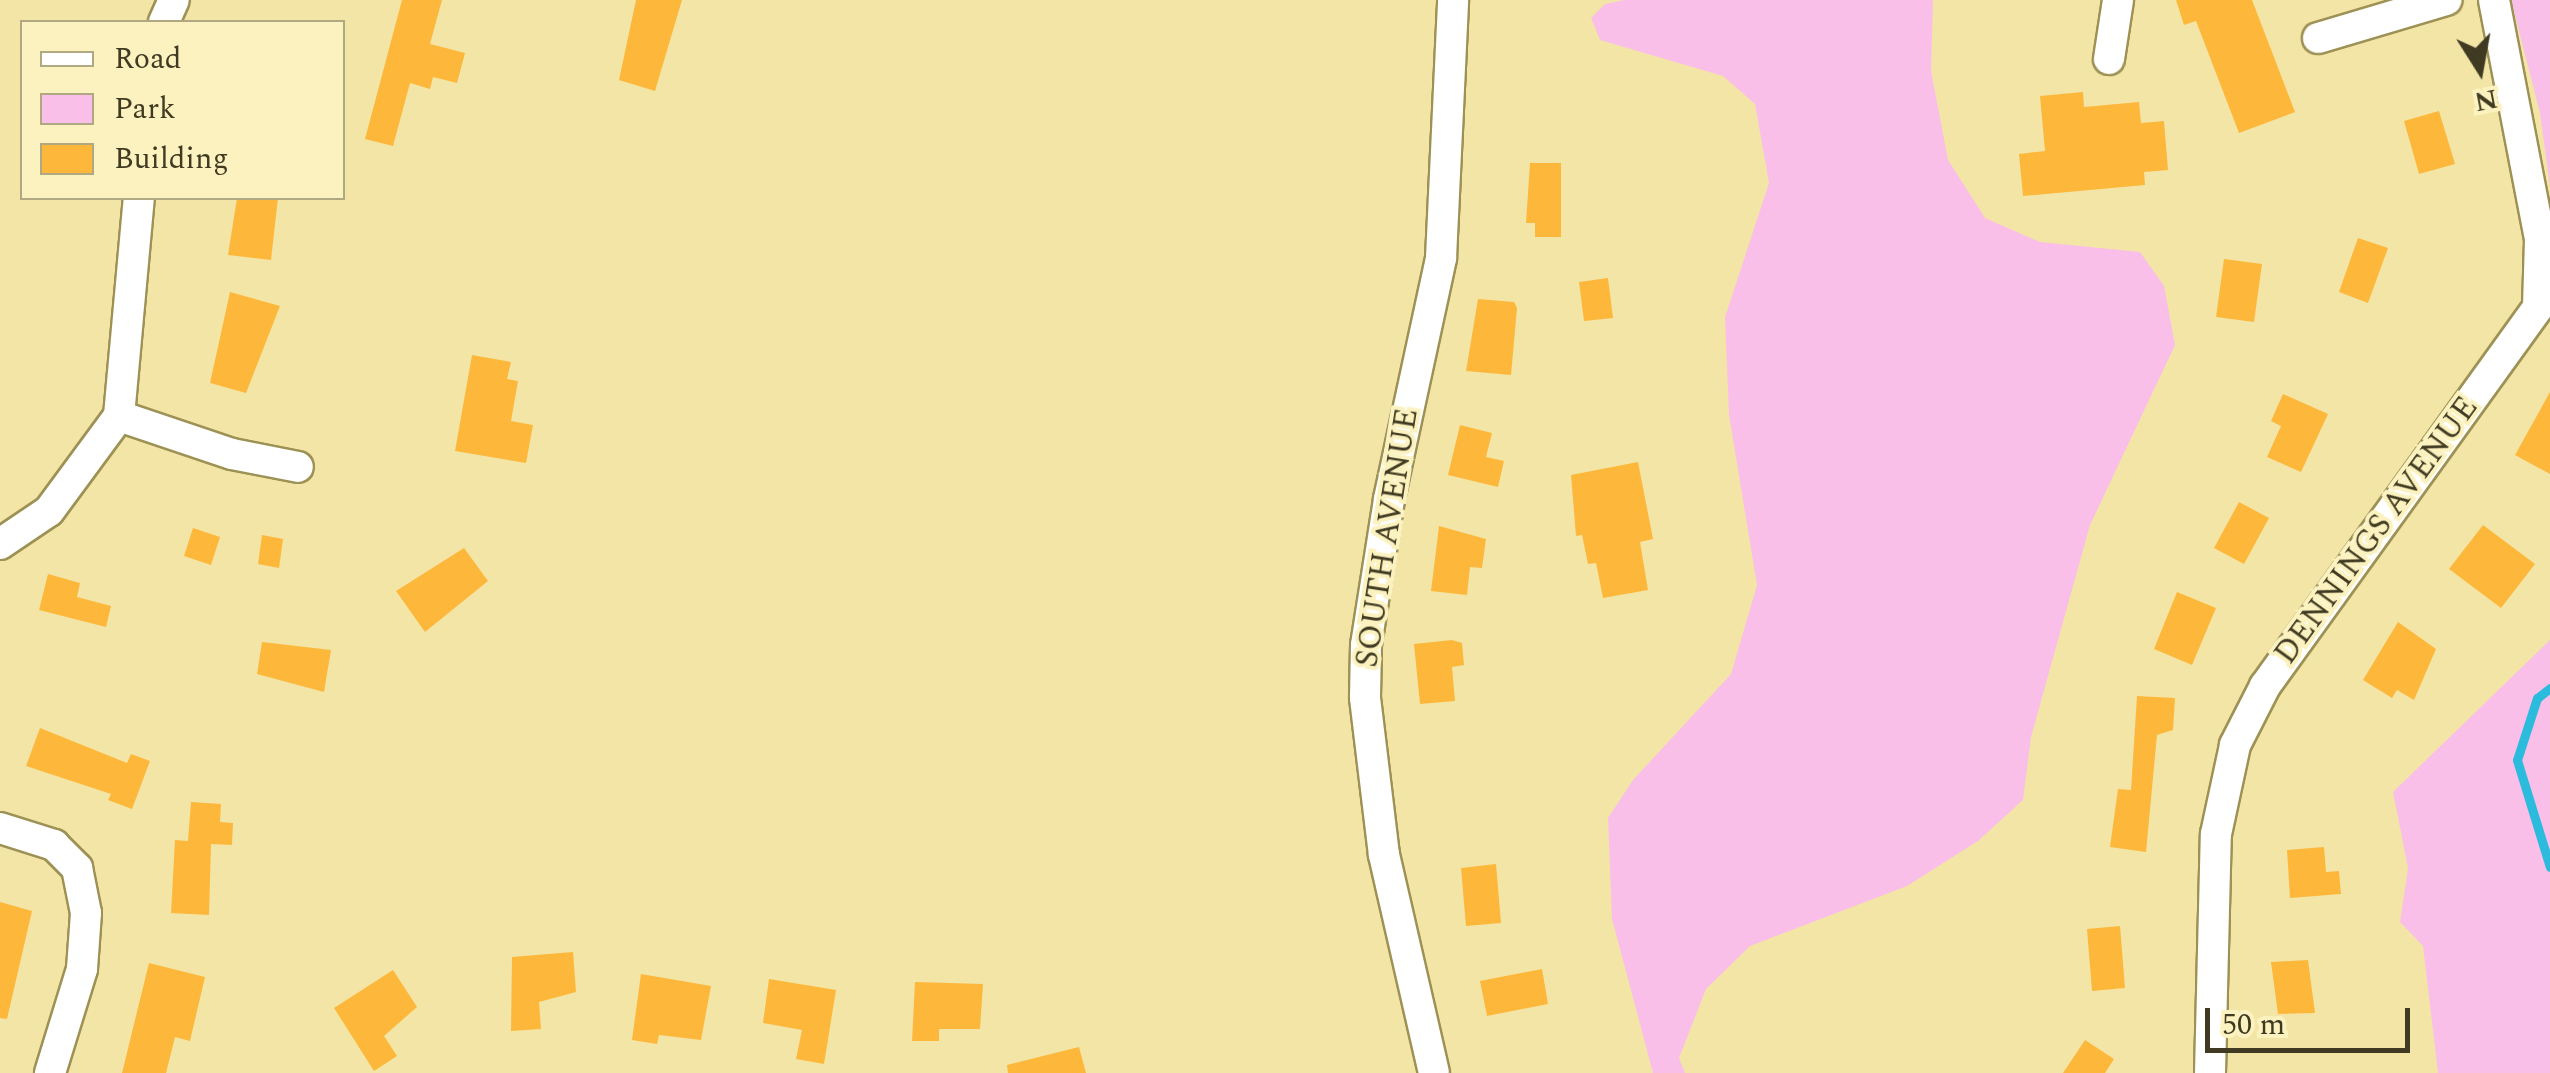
<!DOCTYPE html>
<style>
body{margin:0}
#map{position:relative;width:2550px;height:1073px;overflow:hidden;background:#f2e5a6;font-family:Spectral,serif}
div>[style]{position:absolute}
.green>*{inset:0;background:#fabfe8}
.stream>*{height:9px;margin:-4.5px;padding:0 4.5px;transform-origin:4.5px;border-radius:4.5px;background:#2bbbdc}
.building>*{inset:0;background:#fdb83c}
.roads{filter:drop-shadow(2px 0 #9d9155) drop-shadow(-2px 0 #9d9155) drop-shadow(0 2px #9d9155) drop-shadow(0 -2px #9d9155)}
.minor>*{height:30px;margin:-15px;padding:0 15px;transform-origin:15px;border-radius:15px;background:#fff}
span{translate:-50% -50%;white-space:nowrap;text-align:center;line-height:1.15;-webkit-text-stroke:8px #fcf2c0;paint-order:stroke}
.street-label{font-size:32px;color:#3f3a21}
.legend{position:absolute;left:20px;top:20px;width:325px;height:180px;box-sizing:border-box;background:#fcf2c0;border:2px solid #b0a880;margin:0;padding:12px 18px;list-style:none;font-size:30px;color:#3f3a21}
.legend li{display:flex;align-items:center;gap:20px;height:50px}
.legend b{width:50px;border:2px solid #b0a880}
.north{position:absolute;left:2430px;top:20px;width:100px;height:100px;-webkit-text-stroke:8px #fcf2c0;paint-order:stroke;rotate:169deg;font-size:28px;font-weight:700;line-height:40px;text-align:center;color:#3f3a21}
.north::after{content:'';display:block;margin:auto;width:35px;height:45px;background:#3f3a21;clip-path:polygon(50% 0,100% 100%,50% 72%,0 100%)}
.scale{position:absolute;left:2205px;top:1008px;width:205px;height:45px;box-sizing:border-box;border:5px solid #3f3a21;border-top:0;padding-left:12px;font-size:30px;line-height:35px;white-space:nowrap;color:#3f3a21;-webkit-text-stroke:8px #fcf2c0;paint-order:stroke}
</style>
<div id="map">
<div class="green">
<div style="clip-path:polygon(1624px 0,1933px 0,1931px 71px,1948px 160px,1985px 218px,2040px 242px,2140px 252px,2164px 286px,2175px 345px,2090px 525px,2031px 737px,2023px 800px,1978px 841px,1907px 886px,1750px 946px,1706px 989px,1679px 1058px,1685px 1073px,1653px 1073px,1612px 919px,1608px 818px,1633px 780px,1731px 674px,1757px 585px,1729px 415px,1725px 317px,1769px 183px,1755px 104px,1723px 76px,1600px 40px,1591px 18px,1605px 4px)"></div>
<div style="clip-path:polygon(2511px 0,2550px 0,2550px 187px,2540px 113px)"></div>
<div style="clip-path:polygon(2550px 640px,2550px 1073px,2438px 1073px,2423px 946px,2400px 922px,2408px 868px,2393px 792px)"></div>
</div>
<div class="stream">
<div style="left:2550px;top:688px;width:16px;rotate:142deg"></div>
<div style="left:2537px;top:698px;width:65px;rotate:107.9deg"></div>
<div style="left:2517px;top:760px;width:112px;rotate:72.9deg"></div>
</div>
<div class="building">
<div style="clip-path:polygon(402px 0,442px 0,430px 44px,465px 53px,457px 83px,433px 77px,430px 89px,410px 83px,393px 146px,365px 139px)"></div>
<div style="clip-path:polygon(636px 0,682px 0,655px 91px,619px 80px)"></div>
<div style="clip-path:polygon(2176px 0,2252px 0,2295px 112px,2239px 133px,2196px 21px,2184px 25px)"></div>
<div style="clip-path:polygon(2083px 92px,2084px 107px,2139px 102px,2141px 123px,2164px 121px,2168px 170px,2144px 172px,2145px 185px,2023px 196px,2019px 154px,2045px 151px,2040px 96px)"></div>
<div style="clip-path:polygon(2439px 111px,2455px 164px,2419px 174px,2404px 121px)"></div>
<div style="clip-path:polygon(1530px 163px,1561px 163px,1561px 237px,1535px 237px,1535px 223px,1526px 223px)"></div>
<div style="clip-path:polygon(237px 198px,278px 198px,271px 260px,228px 255px)"></div>
<div style="clip-path:polygon(2358px 238px,2388px 248px,2368px 303px,2339px 292px)"></div>
<div style="clip-path:polygon(2224px 259px,2262px 264px,2254px 322px,2216px 317px)"></div>
<div style="clip-path:polygon(1608px 278px,1613px 318px,1584px 321px,1579px 282px)"></div>
<div style="clip-path:polygon(230px 292px,280px 306px,246px 393px,210px 383px)"></div>
<div style="clip-path:polygon(1478px 299px,1514px 302px,1517px 308px,1511px 375px,1466px 371px)"></div>
<div style="clip-path:polygon(472px 355px,511px 362px,507px 379px,518px 381px,511px 421px,533px 425px,526px 463px,455px 451px)"></div>
<div style="clip-path:polygon(2550px 392px,2550px 474px,2515px 455px)"></div>
<div style="clip-path:polygon(2283px 394px,2328px 414px,2301px 472px,2267px 457px,2281px 426px,2271px 421px)"></div>
<div style="clip-path:polygon(1460px 425px,1492px 433px,1486px 457px,1504px 461px,1498px 487px,1448px 475px)"></div>
<div style="clip-path:polygon(1638px 462px,1653px 539px,1640px 542px,1648px 590px,1603px 598px,1596px 563px,1588px 564px,1582px 535px,1576px 536px,1571px 475px)"></div>
<div style="clip-path:polygon(2239px 502px,2269px 518px,2244px 564px,2214px 548px)"></div>
<div style="clip-path:polygon(2483px 525px,2535px 564px,2501px 608px,2449px 569px)"></div>
<div style="clip-path:polygon(1439px 526px,1486px 539px,1482px 568px,1470px 567px,1467px 595px,1431px 591px)"></div>
<div style="clip-path:polygon(193px 528px,220px 537px,211px 565px,184px 556px)"></div>
<div style="clip-path:polygon(262px 535px,283px 539px,279px 568px,258px 564px)"></div>
<div style="clip-path:polygon(464px 548px,488px 581px,425px 632px,396px 591px)"></div>
<div style="clip-path:polygon(48px 574px,80px 583px,77px 597px,111px 606px,106px 627px,39px 610px)"></div>
<div style="clip-path:polygon(2177px 592px,2216px 608px,2192px 665px,2154px 649px)"></div>
<div style="clip-path:polygon(2398px 622px,2436px 649px,2414px 700px,2397px 690px,2392px 698px,2363px 680px)"></div>
<div style="clip-path:polygon(1452px 640px,1462px 643px,1464px 665px,1452px 667px,1455px 701px,1420px 704px,1414px 644px)"></div>
<div style="clip-path:polygon(262px 642px,331px 650px,324px 692px,257px 674px)"></div>
<div style="clip-path:polygon(2137px 696px,2175px 698px,2173px 730px,2157px 735px,2146px 852px,2110px 847px,2118px 789px,2131px 790px)"></div>
<div style="clip-path:polygon(40px 728px,127px 763px,131px 754px,150px 761px,132px 809px,108px 800px,111px 794px,26px 766px)"></div>
<div style="clip-path:polygon(191px 802px,221px 804px,220px 822px,233px 823px,232px 845px,211px 844px,209px 915px,171px 913px,175px 840px,188px 841px)"></div>
<div style="clip-path:polygon(2324px 847px,2326px 872px,2339px 871px,2341px 894px,2290px 898px,2287px 850px)"></div>
<div style="clip-path:polygon(1496px 864px,1501px 923px,1466px 926px,1461px 868px)"></div>
<div style="clip-path:polygon(0 902px,32px 911px,7px 1019px,0 1018px)"></div>
<div style="clip-path:polygon(2120px 926px,2125px 988px,2092px 991px,2087px 929px)"></div>
<div style="clip-path:polygon(573px 952px,576px 992px,539px 1002px,541px 1029px,511px 1031px,512px 957px)"></div>
<div style="clip-path:polygon(2308px 960px,2315px 1013px,2278px 1014px,2271px 962px)"></div>
<div style="clip-path:polygon(149px 963px,205px 977px,190px 1041px,175px 1037px,166px 1073px,122px 1073px)"></div>
<div style="clip-path:polygon(1542px 969px,1548px 1004px,1487px 1016px,1480px 981px)"></div>
<div style="clip-path:polygon(393px 970px,417px 1007px,384px 1036px,397px 1056px,374px 1071px,334px 1008px)"></div>
<div style="clip-path:polygon(641px 974px,711px 986px,701px 1040px,659px 1035px,657px 1044px,632px 1040px)"></div>
<div style="clip-path:polygon(769px 979px,836px 990px,824px 1064px,796px 1059px,802px 1030px,763px 1023px)"></div>
<div style="clip-path:polygon(915px 982px,983px 984px,980px 1029px,939px 1029px,939px 1041px,912px 1041px)"></div>
<div style="clip-path:polygon(2085px 1040px,2114px 1059px,2105px 1073px,2063px 1073px)"></div>
<div style="clip-path:polygon(1079px 1047px,1086px 1073px,1008px 1073px,1007px 1065px)"></div>
</div>
<div class="roads">
<div class="minor">
<div style="left:164px;top:22px;width:24px;rotate:-66deg"></div>
<div style="left:2318px;top:38px;width:134px;rotate:-16.5deg"></div>
<div style="left:2109px;top:59px;width:60px;rotate:-81.3deg"></div>
<div style="left:119px;top:416px;width:119px;rotate:18.6deg"></div>
<div style="left:232px;top:454px;width:67px;rotate:11.1deg"></div>
<div style="left:0;top:544px;width:59px;rotate:-34deg"></div>
<div style="left:49px;top:511px;width:118px;rotate:-53.6deg"></div>
<div style="left:119px;top:416px;width:219px;rotate:-84.8deg"></div>
<div style="left:0;top:828px;width:57px;rotate:17.5deg"></div>
<div style="left:54px;top:845px;width:33px;rotate:45deg"></div>
<div style="left:77px;top:868px;width:46px;rotate:78.7deg"></div>
<div style="left:86px;top:913px;width:56px;rotate:94.1deg"></div>
<div style="left:82px;top:969px;width:109px;rotate:107.1deg"></div>
<div style="left:1434px;top:1073px;width:224px;rotate:-102.9deg"></div>
<div style="left:1384px;top:855px;width:159px;rotate:-96.9deg"></div>
<div style="left:1365px;top:697px;width:52px;rotate:-88.9deg"></div>
<div style="left:1366px;top:645px;width:148px;rotate:-81deg"></div>
<div style="left:1389px;top:499px;width:247px;rotate:-77.8deg"></div>
<div style="left:1441px;top:258px;width:258px;rotate:-87.3deg"></div>
<div style="left:2210px;top:1073px;width:239px;rotate:-88.6deg"></div>
<div style="left:2216px;top:834px;width:91px;rotate:-77.9deg"></div>
<div style="left:2235px;top:745px;width:66px;rotate:-63deg"></div>
<div style="left:2265px;top:686px;width:467px;rotate:-54.2deg"></div>
<div style="left:2538px;top:307px;width:68px;rotate:-88.3deg"></div>
<div style="left:2540px;top:239px;width:243px;rotate:-100.9deg"></div>
</div>
</div>
<div class="street-label">
<span style="left:2377px;top:531px;rotate:-54deg">DENNINGS AVENUE</span>
<span style="left:1388px;top:538px;rotate:-81deg">SOUTH AVENUE</span>
</div>
<ul class="legend">
<li><b style="height:12px;background:#fff"></b>Road</li>
<li><b style="height:28px;background:#fabfe8"></b>Park</li>
<li><b style="height:28px;background:#fdb83c"></b>Building</li>
</ul>
<div class="north">N</div>
<div class="scale">50 m</div>
</div>
